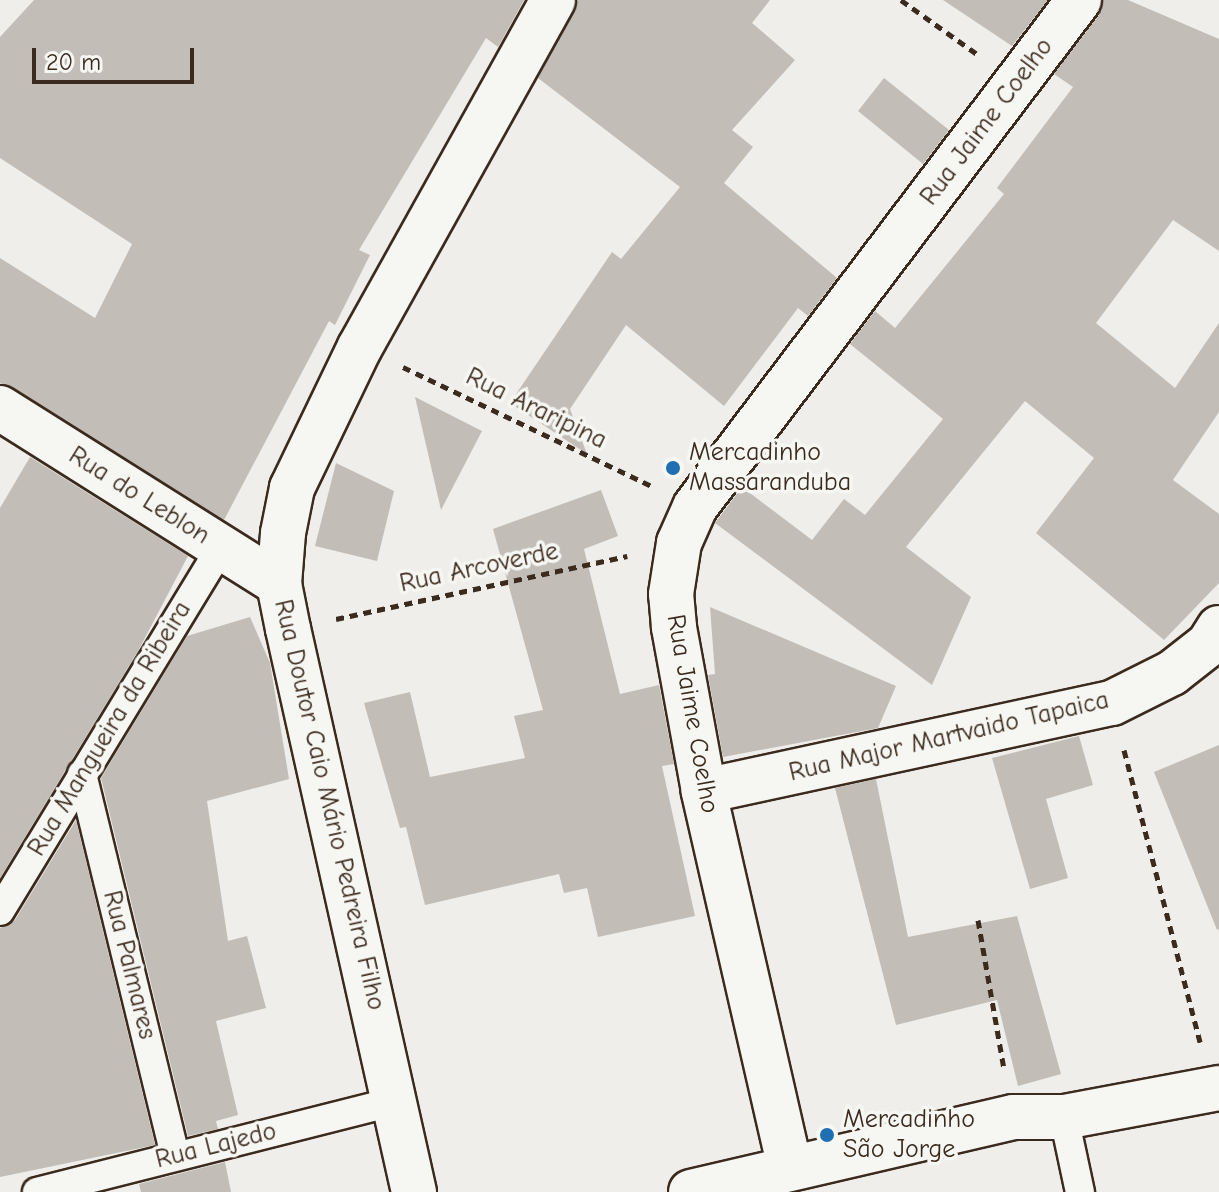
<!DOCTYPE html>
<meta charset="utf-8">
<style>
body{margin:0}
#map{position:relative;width:1219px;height:1192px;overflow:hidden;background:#efeeea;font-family:"Comic Neue",sans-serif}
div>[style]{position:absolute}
.building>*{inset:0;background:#c2bdb7}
.path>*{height:5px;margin-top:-2.5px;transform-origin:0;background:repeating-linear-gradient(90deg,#3b2a1e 0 8px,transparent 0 14px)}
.roads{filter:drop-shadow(2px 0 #3b2a1e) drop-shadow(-2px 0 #3b2a1e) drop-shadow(0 2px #3b2a1e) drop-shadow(0 -2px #3b2a1e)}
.service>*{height:28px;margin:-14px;padding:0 14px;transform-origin:14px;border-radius:14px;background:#f6f6f2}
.minor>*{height:44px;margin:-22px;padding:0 22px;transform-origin:22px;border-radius:22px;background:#f6f6f2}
.dots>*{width:22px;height:22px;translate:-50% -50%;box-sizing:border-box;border:4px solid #f6f6f2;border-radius:50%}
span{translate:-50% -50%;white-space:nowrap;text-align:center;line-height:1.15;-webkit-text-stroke:7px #f6f6f2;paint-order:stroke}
.street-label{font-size:26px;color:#3b2a1e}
.poi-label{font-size:26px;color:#3b2a1e}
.left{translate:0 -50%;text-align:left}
.scale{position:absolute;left:32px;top:48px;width:162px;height:36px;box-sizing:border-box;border:4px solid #3b2a1e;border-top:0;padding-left:10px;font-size:24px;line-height:28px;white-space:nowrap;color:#3b2a1e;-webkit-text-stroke:6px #f6f6f2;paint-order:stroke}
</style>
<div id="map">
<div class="building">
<div style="clip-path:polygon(34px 0,524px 0,498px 47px,486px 38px,359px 250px,370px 255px,335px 325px,329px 321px,224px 520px,0 383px,0 258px,95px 318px,132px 244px,0 158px,0 37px)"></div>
<div style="clip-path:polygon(578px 0,770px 0,752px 23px,795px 60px,732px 130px,753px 147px,724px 183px,837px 278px,808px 316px,798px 308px,724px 406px,626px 325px,570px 409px,587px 454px,510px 403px,612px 252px,621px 259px,680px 187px,538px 78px)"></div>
<div style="clip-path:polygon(943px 0,1048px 0,1012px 46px)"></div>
<div style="clip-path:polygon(1103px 0,1128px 0,1219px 39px,1219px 251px,1173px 220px,1096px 323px,1175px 388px,1219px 323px,1219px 412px,1173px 480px,1219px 514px,1219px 583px,1164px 640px,1036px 533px,1094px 458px,1025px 401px,906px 547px,971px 597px,932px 685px,715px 523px,742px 487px,812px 540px,844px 499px,865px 515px,943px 419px,850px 344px,875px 311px,895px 328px,1004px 194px,997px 188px,1073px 87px,1054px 74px,1099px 15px)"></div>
<div style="clip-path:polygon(884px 78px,949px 130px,923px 164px,858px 111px)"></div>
<div style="clip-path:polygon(415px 397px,482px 431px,441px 510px)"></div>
<div style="clip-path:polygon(30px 457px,188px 556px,138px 651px,0 878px,0 508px)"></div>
<div style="clip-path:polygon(336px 463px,394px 491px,377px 561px,315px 546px)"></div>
<div style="clip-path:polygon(601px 490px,618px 536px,584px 549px,620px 694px,659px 685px,674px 764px,662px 766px,695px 916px,598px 937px,587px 888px,564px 893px,559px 874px,425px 905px,406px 827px,400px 828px,364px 703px,410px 692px,430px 777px,525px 758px,514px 716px,543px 710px,493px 529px)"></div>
<div style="clip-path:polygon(710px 607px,896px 686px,878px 728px,723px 757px,708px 675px,715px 674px)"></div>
<div style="clip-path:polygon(250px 617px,270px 663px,289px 779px,207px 801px,228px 941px,247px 936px,266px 1008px,216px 1021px,238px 1115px,216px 1121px,218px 1129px,188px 1136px,101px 778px,187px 636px)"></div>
<div style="clip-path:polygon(1079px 736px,1093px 785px,1046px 799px,1068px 878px,1030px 889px,992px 758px)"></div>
<div style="clip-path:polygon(1219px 745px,1219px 929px,1217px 930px,1154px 772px)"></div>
<div style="clip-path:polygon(876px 779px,908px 937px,1017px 916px,1061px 1074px,1018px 1086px,997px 1000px,896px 1025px,835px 788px)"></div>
<div style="clip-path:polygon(76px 820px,155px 1145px,0 1177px,0 928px,15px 920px)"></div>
<div style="clip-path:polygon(225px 1162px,231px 1192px,141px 1192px,139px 1184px)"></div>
</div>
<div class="path">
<div style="left:901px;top:0;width:93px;rotate:35.4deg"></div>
<div style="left:403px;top:367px;width:275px;rotate:25.6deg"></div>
<div style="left:336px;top:619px;width:298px;rotate:-12.2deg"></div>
<div style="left:1124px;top:750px;width:302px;rotate:75.4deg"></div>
<div style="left:978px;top:920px;width:151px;rotate:80.1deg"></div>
</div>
<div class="roads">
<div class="service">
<div style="left:82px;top:774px;width:393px;rotate:76.3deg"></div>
<div style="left:0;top:911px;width:425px;rotate:-58.7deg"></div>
<div style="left:1064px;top:1117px;width:77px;rotate:78deg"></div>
<div style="left:37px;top:1192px;width:370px;rotate:-14.2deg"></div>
</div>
<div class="minor">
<div style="left:0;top:408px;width:330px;rotate:32.2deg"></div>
<div style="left:704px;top:791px;width:417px;rotate:-12.2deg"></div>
<div style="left:1112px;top:703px;width:67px;rotate:-26.6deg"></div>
<div style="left:1172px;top:673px;width:47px;rotate:-38.1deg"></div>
<div style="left:1209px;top:644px;width:19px;rotate:-58deg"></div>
<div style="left:790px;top:1168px;width:387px;rotate:-102.9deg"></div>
<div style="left:704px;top:791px;width:167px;rotate:-100.4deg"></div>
<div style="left:674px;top:627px;width:33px;rotate:-95deg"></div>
<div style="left:671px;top:594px;width:52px;rotate:-81.1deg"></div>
<div style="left:679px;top:543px;width:39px;rotate:-66deg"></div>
<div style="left:695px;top:507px;width:636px;rotate:-52.86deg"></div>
<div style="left:414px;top:1192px;width:577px;rotate:-102.61deg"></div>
<div style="left:288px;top:629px;width:46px;rotate:-101.3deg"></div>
<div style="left:279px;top:584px;width:51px;rotate:-85.5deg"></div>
<div style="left:283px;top:533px;width:46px;rotate:-78.7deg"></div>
<div style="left:292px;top:488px;width:157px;rotate:-64.3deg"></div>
<div style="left:360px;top:347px;width:397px;rotate:-60.9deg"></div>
<div style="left:691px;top:1192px;width:331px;rotate:-13.1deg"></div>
<div style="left:1013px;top:1117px;width:51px"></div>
<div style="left:1064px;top:1117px;width:158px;rotate:-10.6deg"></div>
</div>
</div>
<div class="dots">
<div style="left:673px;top:468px;background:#1f6fb2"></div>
<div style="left:827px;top:1135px;background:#1f6fb2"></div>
</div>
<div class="street-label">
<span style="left:987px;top:122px;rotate:-53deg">Rua Jaime Coelho</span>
<span style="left:536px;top:409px;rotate:26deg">Rua Araripina</span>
<span style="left:139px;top:496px;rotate:32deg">Rua do Leblon</span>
<span style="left:479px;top:568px;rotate:-12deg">Rua Arcoverde</span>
<span style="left:692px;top:714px;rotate:80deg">Rua Jaime Coelho</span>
<span style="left:110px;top:729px;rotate:-59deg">Rua Mangueira da Ribeira</span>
<span style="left:949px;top:737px;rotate:-13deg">Rua Major Martvaido Tapaica</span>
<span style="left:329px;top:805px;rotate:77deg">Rua Doutor Caio Mário Pedreira Filho</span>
<span style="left:129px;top:965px;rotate:76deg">Rua Palmares</span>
<span style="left:216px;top:1146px;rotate:-14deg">Rua Lajedo</span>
</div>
<div class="poi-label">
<span class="left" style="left:689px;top:468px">Mercadinho<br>Massaranduba</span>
<span class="left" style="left:843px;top:1135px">Mercadinho<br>São Jorge</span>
</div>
<div class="scale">20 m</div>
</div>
